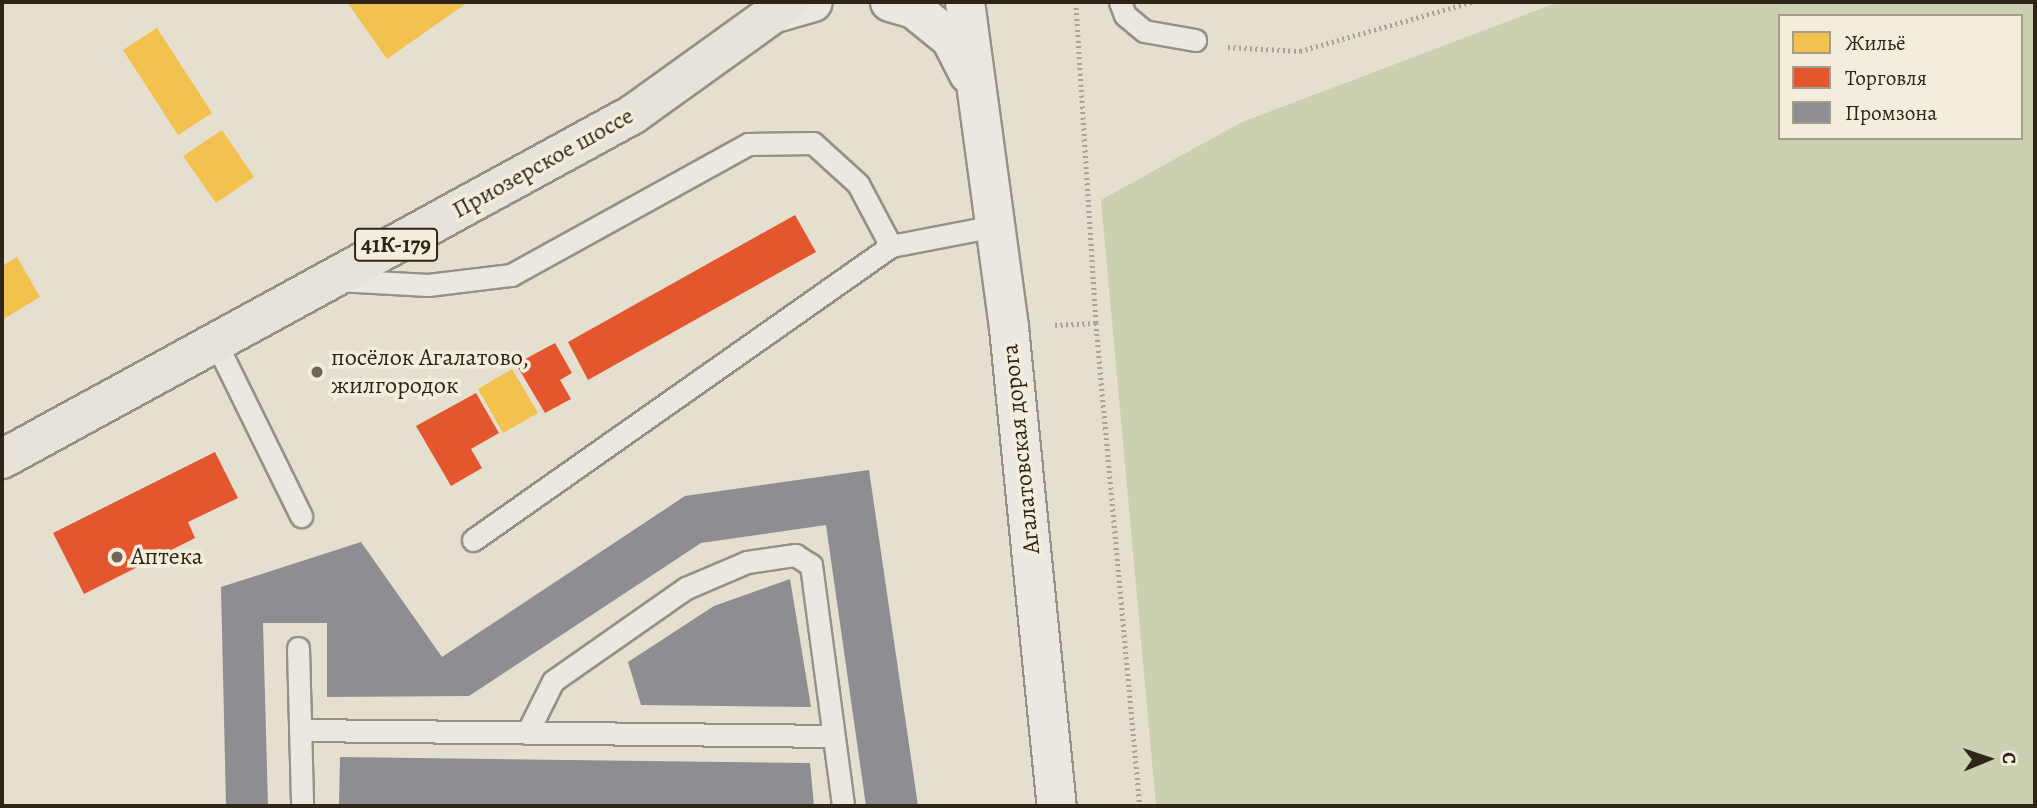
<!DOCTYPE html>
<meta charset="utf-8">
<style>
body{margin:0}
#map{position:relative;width:2037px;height:808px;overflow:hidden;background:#e4dfcf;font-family:Alegreya,serif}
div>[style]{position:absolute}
.green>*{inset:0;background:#cbd0b0}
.homes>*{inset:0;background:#f2c14e}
.shops>*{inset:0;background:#e4572e}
.industry>*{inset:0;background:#8d8d92}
.path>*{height:4.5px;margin-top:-2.25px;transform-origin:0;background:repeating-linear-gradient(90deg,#a8a49d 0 2px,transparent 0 5.5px)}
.roads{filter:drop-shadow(2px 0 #959187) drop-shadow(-2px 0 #959187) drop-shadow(0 2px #959187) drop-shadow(0 -2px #959187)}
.service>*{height:21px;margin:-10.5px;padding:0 10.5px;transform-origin:10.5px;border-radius:10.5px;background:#eae8e0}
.secondary>*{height:38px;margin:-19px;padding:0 19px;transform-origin:19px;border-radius:19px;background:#eae8e0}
.primary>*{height:38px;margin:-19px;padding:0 19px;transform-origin:19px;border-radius:19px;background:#e7e3da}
.dots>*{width:19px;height:19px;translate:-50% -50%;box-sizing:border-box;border:4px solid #f3eddb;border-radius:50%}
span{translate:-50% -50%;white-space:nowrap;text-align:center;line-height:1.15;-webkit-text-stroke:7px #f3eddb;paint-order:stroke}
.shield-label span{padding:2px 5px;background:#f3eddb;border:2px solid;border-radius:5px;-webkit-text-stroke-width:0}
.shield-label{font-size:23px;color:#2e2417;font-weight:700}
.street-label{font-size:24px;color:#2e2417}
.poi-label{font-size:24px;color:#2e2417}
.left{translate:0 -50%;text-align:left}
.frame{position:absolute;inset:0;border:4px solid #2e2417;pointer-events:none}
.legend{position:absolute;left:1778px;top:14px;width:245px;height:126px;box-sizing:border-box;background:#f3eddb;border:2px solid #a49d8d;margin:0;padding:9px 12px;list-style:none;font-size:21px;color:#2e2417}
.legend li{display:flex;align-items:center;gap:14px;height:35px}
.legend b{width:35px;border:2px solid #a49d8d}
.north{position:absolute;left:1953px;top:724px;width:70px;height:70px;-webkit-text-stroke:5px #f3eddb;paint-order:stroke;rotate:88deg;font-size:19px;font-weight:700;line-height:28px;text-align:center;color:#2e2417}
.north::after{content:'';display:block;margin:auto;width:24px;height:32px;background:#2e2417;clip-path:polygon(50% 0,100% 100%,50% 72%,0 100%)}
</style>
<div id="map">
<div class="green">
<div style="clip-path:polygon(evenodd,1559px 2px,2035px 2px,2035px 806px,1156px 806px,1101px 200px,1242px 122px,1559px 2px,1780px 16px,2021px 16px,2021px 138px,1780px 138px,1780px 16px)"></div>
</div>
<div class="homes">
<div style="clip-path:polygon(347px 2px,468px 2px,387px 59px)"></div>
<div style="clip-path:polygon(157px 28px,212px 113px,178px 135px,123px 50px)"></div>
<div style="clip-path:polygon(222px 130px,254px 177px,216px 203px,183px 156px)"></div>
<div style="clip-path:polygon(17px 257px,40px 297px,2px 320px,2px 266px)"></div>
<div style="clip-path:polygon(512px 369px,538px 413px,503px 433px,478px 389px)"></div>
</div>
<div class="shops">
<div style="clip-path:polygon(795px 215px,816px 252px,588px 380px,568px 342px)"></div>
<div style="clip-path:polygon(555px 343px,572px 373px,560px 380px,571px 399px,545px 413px,516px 364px)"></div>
<div style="clip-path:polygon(476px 393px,499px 433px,471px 449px,482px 468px,451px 486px,416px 426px)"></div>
<div style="clip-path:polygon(215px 452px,238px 498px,188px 522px,195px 538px,84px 594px,53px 533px)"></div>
</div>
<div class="industry">
<div style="clip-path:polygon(869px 470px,918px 806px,866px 806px,826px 525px,701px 543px,469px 696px,327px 697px,327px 623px,263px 623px,268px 806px,226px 806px,221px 587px,361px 542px,442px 657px,685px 496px)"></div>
<div style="clip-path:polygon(790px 579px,811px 707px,641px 705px,628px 662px,714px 606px)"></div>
<div style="clip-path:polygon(340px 757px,810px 763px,814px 806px,339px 806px)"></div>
</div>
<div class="path">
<div style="left:1076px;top:2px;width:322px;rotate:86.4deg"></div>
<div style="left:1096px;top:323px;width:485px;rotate:84.8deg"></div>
<div style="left:1228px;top:47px;width:72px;rotate:3.2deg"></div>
<div style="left:1300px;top:51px;width:179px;rotate:-15.9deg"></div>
<div style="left:1055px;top:325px;width:41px;rotate:-2.8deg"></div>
</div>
<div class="roads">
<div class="service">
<div style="left:1120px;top:2px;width:14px;rotate:69deg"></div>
<div style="left:1125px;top:15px;width:25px;rotate:40deg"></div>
<div style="left:1144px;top:31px;width:52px;rotate:10deg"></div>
<div style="left:338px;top:280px;width:90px;rotate:3.2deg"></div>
<div style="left:428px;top:285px;width:84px;rotate:-6.9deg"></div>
<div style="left:511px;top:275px;width:271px;rotate:-28.9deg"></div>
<div style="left:748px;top:144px;width:65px;rotate:-0.9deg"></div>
<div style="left:813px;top:143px;width:61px;rotate:42.3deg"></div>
<div style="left:858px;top:184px;width:70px;rotate:62deg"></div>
<div style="left:891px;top:246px;width:106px;rotate:-10.9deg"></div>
<div style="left:216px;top:343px;width:193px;rotate:63.8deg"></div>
<div style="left:473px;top:540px;width:511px;rotate:-35.12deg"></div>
<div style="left:298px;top:648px;width:158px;rotate:88.5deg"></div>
<div style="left:300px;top:730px;width:533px;rotate:0.64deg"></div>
<div style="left:527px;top:733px;width:58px;rotate:-63.4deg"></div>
<div style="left:553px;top:681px;width:162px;rotate:-35deg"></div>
<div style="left:686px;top:588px;width:66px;rotate:-23.1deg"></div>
<div style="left:747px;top:562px;width:49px;rotate:-8.3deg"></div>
<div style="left:795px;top:555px;width:19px;rotate:32deg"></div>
<div style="left:811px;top:565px;width:243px;rotate:82.4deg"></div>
</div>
<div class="secondary">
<div style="left:890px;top:2px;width:25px;rotate:16deg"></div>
<div style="left:914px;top:9px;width:48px;rotate:39deg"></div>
<div style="left:951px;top:39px;width:39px;rotate:63deg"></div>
<div style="left:965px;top:2px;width:329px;rotate:82.3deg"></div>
<div style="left:1009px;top:328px;width:480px;rotate:84.3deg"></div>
<div style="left:779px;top:12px;width:35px;rotate:-16deg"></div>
</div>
<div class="primary">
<div style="left:2px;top:459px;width:718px;rotate:-28.64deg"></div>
<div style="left:632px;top:115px;width:193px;rotate:-35.7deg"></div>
</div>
</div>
<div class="dots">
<div style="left:317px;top:372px;background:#6e6557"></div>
<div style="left:117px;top:557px;background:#6e6557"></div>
</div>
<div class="shield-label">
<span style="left:396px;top:245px">41К-179</span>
</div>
<div class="street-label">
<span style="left:543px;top:163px;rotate:-29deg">Приозерское шоссе</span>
<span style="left:1021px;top:449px;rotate:-96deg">Агалатовская дорога</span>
</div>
<div class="poi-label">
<span class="left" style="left:331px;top:372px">посёлок Агалатово,<br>жилгородок</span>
<span class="left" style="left:131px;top:557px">Аптека</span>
</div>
<div class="frame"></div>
<ul class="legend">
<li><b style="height:19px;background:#f2c14e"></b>Жильё</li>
<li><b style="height:19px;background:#e4572e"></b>Торговля</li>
<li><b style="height:19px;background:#8d8d92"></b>Промзона</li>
</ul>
<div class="north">С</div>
</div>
